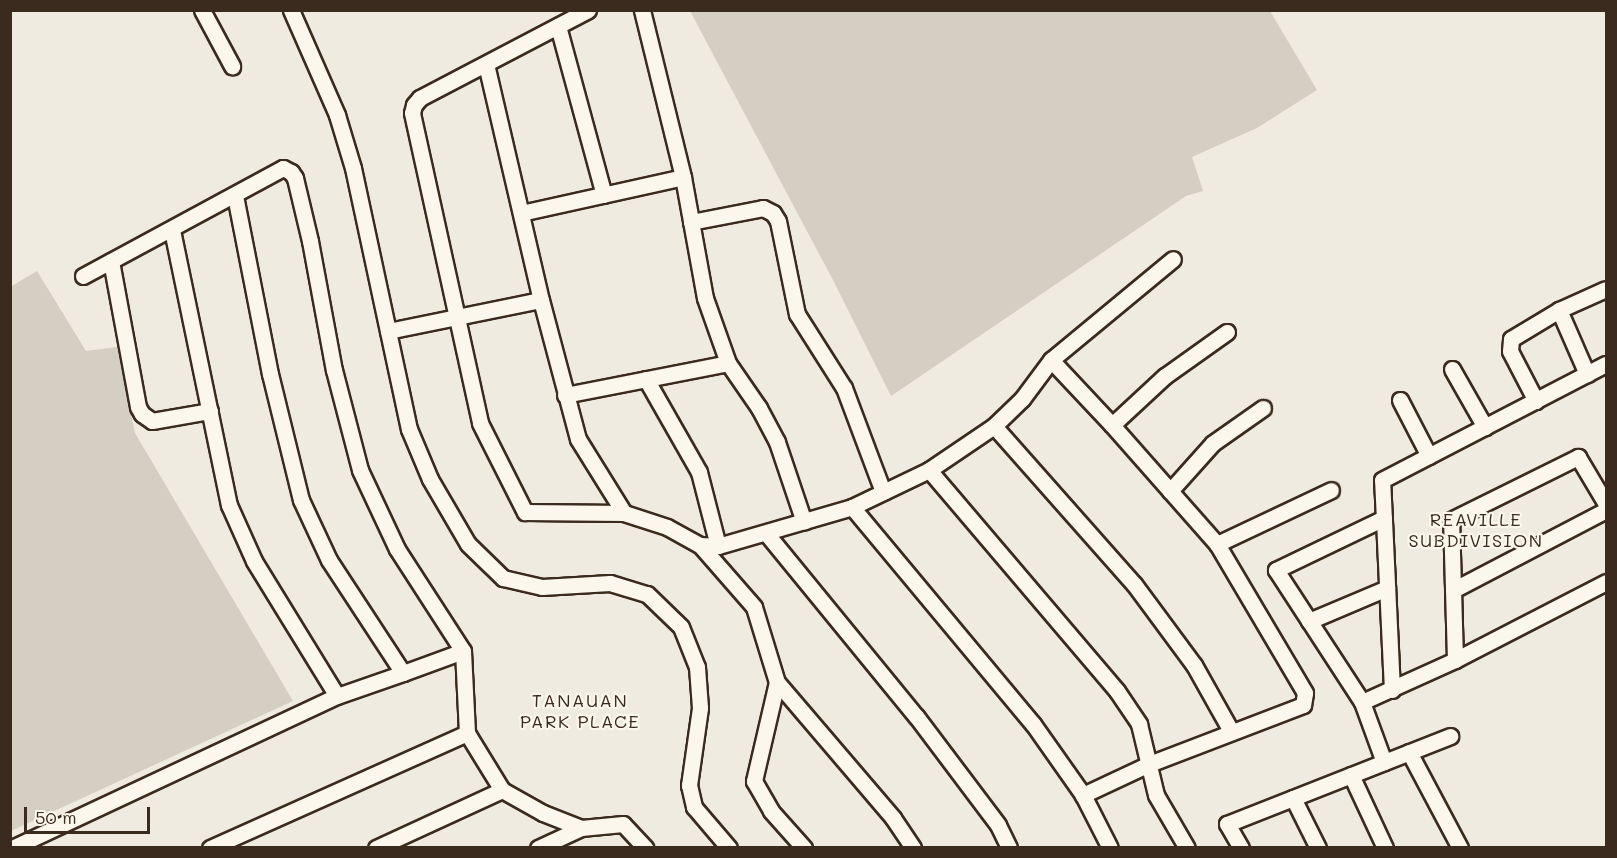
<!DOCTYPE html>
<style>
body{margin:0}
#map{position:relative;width:1617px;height:858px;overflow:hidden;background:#f0ebe0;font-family:Mali,sans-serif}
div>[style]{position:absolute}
.green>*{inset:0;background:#d5cec3}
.roads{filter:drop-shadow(2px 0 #3b2a1e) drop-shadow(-2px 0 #3b2a1e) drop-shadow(0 2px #3b2a1e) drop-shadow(0 -2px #3b2a1e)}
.street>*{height:15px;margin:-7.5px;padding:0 7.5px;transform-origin:7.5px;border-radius:7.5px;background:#fbf7ec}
span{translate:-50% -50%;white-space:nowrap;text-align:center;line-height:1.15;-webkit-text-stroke:4.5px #fbf7ec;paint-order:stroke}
.neighbourhood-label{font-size:18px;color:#3b2a1e;letter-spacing:1.5px}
.frame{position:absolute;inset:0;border:12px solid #3b2a1e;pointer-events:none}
.scale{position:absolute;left:24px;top:807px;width:126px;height:27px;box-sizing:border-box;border:3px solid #3b2a1e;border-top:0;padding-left:8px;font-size:18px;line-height:21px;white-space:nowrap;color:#3b2a1e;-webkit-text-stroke:4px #fbf7ec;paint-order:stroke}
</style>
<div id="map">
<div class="green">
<div style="clip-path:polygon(690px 11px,1270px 11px,1317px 90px,1257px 128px,1192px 157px,1203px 191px,1186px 196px,891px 396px,834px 282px)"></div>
<div style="clip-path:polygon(37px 271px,86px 351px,117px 347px,135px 433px,293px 701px,11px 831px,10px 287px)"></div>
</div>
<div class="roads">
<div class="street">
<div style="left:202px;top:10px;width:64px;rotate:61.8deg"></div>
<div style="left:291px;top:10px;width:115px;rotate:66.3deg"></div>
<div style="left:337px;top:115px;width:55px;rotate:73.2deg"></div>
<div style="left:353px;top:168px;width:267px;rotate:77.9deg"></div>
<div style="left:409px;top:429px;width:54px;rotate:67.2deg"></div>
<div style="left:430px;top:479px;width:75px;rotate:59.7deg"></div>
<div style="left:468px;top:544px;width:49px;rotate:44.2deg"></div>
<div style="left:503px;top:578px;width:40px;rotate:13deg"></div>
<div style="left:542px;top:587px;width:68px;rotate:-3.4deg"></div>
<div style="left:610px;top:583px;width:39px;rotate:17deg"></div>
<div style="left:647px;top:594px;width:47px;rotate:44.1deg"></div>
<div style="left:681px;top:627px;width:43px;rotate:68.2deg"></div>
<div style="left:697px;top:667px;width:41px;rotate:85.8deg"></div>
<div style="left:700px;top:708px;width:78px;rotate:98.1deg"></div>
<div style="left:689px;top:785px;width:23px;rotate:77deg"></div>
<div style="left:694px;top:807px;width:54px;rotate:49.5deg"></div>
<div style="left:588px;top:10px;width:190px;rotate:152.4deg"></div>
<div style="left:420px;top:98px;width:9px;rotate:131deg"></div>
<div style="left:414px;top:105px;width:8px;rotate:104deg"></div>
<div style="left:412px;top:113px;width:317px;rotate:77.6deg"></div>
<div style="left:480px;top:423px;width:100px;rotate:63.2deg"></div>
<div style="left:525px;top:512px;width:99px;rotate:0.6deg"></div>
<div style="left:558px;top:26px;width:175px;rotate:74.8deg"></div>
<div style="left:486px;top:64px;width:242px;rotate:76.9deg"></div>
<div style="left:683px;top:177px;width:123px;rotate:79.7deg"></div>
<div style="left:705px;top:298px;width:69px;rotate:70.5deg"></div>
<div style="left:521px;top:213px;width:166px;rotate:-12.5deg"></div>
<div style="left:683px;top:177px;width:172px;rotate:-103.8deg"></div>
<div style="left:691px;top:222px;width:73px;rotate:-11deg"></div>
<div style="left:763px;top:208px;width:11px;rotate:27deg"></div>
<div style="left:773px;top:213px;width:9px;rotate:58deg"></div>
<div style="left:778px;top:221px;width:95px;rotate:78.5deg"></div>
<div style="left:797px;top:314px;width:88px;rotate:57.6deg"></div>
<div style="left:844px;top:388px;width:111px;rotate:69.4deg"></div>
<div style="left:172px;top:230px;width:281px;rotate:78.3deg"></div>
<div style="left:229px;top:505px;width:61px;rotate:65.9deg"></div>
<div style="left:254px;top:561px;width:158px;rotate:58.4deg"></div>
<div style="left:337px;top:696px;width:70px;rotate:-19.2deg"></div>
<div style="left:403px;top:673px;width:135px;rotate:-123.2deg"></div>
<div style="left:329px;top:560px;width:66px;rotate:-115deg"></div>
<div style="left:301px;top:500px;width:130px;rotate:-103.8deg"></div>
<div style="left:270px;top:374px;width:182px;rotate:-101.1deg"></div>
<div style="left:111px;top:261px;width:148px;rotate:79.5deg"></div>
<div style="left:138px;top:407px;width:8px;rotate:60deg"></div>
<div style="left:142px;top:414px;width:12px;rotate:35deg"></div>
<div style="left:152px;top:421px;width:59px;rotate:-9.8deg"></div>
<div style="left:83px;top:276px;width:227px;rotate:-28.4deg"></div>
<div style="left:283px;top:168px;width:9px;rotate:27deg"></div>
<div style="left:291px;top:172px;width:7px;rotate:56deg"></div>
<div style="left:295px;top:178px;width:65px;rotate:76.6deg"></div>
<div style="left:310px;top:241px;width:131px;rotate:79.5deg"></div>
<div style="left:334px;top:370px;width:103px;rotate:75.4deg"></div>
<div style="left:360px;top:470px;width:87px;rotate:64.9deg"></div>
<div style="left:397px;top:549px;width:121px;rotate:57.1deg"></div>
<div style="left:463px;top:651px;width:82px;rotate:87.2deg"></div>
<div style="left:467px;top:733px;width:67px;rotate:58.4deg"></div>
<div style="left:502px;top:790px;width:47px;rotate:29.3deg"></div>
<div style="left:543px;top:813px;width:41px;rotate:21.5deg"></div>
<div style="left:581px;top:828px;width:42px;rotate:-5.4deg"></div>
<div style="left:623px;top:824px;width:33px;rotate:47deg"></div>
<div style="left:1559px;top:310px;width:70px;rotate:66.4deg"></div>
<div style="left:388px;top:331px;width:156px;rotate:-11.5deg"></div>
<div style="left:541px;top:300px;width:144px;rotate:75.1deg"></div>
<div style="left:578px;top:439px;width:87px;rotate:58.1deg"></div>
<div style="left:624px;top:513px;width:45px;rotate:18deg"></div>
<div style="left:667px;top:527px;width:38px;rotate:29deg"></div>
<div style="left:700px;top:545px;width:18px;rotate:3deg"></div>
<div style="left:718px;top:546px;width:140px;rotate:-16.2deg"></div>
<div style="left:852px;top:507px;width:85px;rotate:-25.7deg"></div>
<div style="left:929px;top:470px;width:78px;rotate:-34.1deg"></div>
<div style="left:994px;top:426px;width:39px;rotate:-44deg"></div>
<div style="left:1022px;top:399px;width:49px;rotate:-53.4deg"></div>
<div style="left:1051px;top:360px;width:89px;rotate:46.8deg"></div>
<div style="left:1112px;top:425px;width:159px;rotate:48.6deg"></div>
<div style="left:1217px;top:544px;width:173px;rotate:59.4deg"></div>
<div style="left:1305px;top:693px;width:12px;rotate:99deg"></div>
<div style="left:1303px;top:705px;width:167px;rotate:159deg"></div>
<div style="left:1147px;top:765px;width:71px;rotate:154.9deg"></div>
<div style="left:1051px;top:360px;width:158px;rotate:-39.6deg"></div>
<div style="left:1452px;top:369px;width:67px;rotate:60.4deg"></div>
<div style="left:646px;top:379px;width:107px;rotate:60.3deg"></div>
<div style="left:699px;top:472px;width:76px;rotate:75.6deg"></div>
<div style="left:565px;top:395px;width:166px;rotate:-11.1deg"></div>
<div style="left:728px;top:363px;width:55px;rotate:55.4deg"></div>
<div style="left:759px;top:408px;width:38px;rotate:62deg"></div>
<div style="left:777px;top:442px;width:84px;rotate:71.4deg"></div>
<div style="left:1400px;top:400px;width:63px;rotate:62.6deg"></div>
<div style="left:1536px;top:401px;width:56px;rotate:-117.5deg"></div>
<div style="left:1510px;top:351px;width:12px;rotate:-85deg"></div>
<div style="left:1511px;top:339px;width:56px;rotate:-31.1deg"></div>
<div style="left:1559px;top:310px;width:51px;rotate:-24.1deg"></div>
<div style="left:1112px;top:425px;width:72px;rotate:-42.8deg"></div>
<div style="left:1165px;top:376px;width:76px;rotate:-35.4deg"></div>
<div style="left:994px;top:426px;width:211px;rotate:48.5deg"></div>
<div style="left:1134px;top:584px;width:101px;rotate:53.5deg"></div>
<div style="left:1194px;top:665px;width:76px;rotate:60.7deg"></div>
<div style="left:929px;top:470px;width:290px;rotate:49.6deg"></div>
<div style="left:1117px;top:691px;width:40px;rotate:56deg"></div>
<div style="left:1139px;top:724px;width:73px;rotate:76.5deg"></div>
<div style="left:1156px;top:795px;width:61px;rotate:59.7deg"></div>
<div style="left:1170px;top:491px;width:64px;rotate:-48.1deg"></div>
<div style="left:1213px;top:443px;width:61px;rotate:-35deg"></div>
<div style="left:852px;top:507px;width:283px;rotate:50.2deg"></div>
<div style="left:1033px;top:724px;width:87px;rotate:54.8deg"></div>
<div style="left:1083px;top:795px;width:59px;rotate:63deg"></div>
<div style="left:1384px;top:518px;width:120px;rotate:154.3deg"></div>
<div style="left:1276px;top:570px;width:158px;rotate:56.9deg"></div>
<div style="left:1362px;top:702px;width:64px;rotate:69.9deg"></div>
<div style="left:766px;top:533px;width:237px;rotate:50.7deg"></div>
<div style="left:916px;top:716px;width:136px;rotate:53deg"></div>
<div style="left:998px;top:825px;width:25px;rotate:64deg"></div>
<div style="left:1217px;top:544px;width:126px;rotate:-25.3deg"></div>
<div style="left:700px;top:545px;width:82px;rotate:48.9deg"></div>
<div style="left:754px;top:607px;width:78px;rotate:73deg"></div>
<div style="left:777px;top:682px;width:179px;rotate:49.5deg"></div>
<div style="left:893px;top:818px;width:36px;rotate:56deg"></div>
<div style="left:1453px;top:590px;width:173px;rotate:-27.6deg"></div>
<div style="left:1309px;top:621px;width:85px;rotate:-22.9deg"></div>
<div style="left:1455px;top:660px;width:140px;rotate:-91.6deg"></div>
<div style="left:1451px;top:520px;width:142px;rotate:-26.4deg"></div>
<div style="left:1578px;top:457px;width:55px;rotate:59.2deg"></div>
<div style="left:403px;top:673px;width:64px;rotate:-20.1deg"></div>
<div style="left:777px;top:682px;width:102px;rotate:103.1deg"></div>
<div style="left:754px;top:781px;width:34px;rotate:60deg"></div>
<div style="left:771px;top:811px;width:50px;rotate:48.3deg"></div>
<div style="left:1392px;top:690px;width:210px;rotate:-92.7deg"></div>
<div style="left:1382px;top:480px;width:252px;rotate:-27.4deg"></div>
<div style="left:1362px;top:702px;width:102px;rotate:-24.3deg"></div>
<div style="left:1455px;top:660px;width:170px;rotate:-27.3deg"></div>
<div style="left:1409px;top:752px;width:109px;rotate:62deg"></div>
<div style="left:1351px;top:775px;width:81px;rotate:65deg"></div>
<div style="left:1293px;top:798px;width:56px;rotate:63.4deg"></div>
<div style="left:12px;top:848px;width:359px;rotate:-25.1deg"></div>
<div style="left:210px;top:848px;width:282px;rotate:-24.1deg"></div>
<div style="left:376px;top:848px;width:139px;rotate:-24.7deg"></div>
<div style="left:538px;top:848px;width:47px;rotate:-24.9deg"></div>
<div style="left:1241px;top:848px;width:28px;rotate:-120deg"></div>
<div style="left:1227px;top:824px;width:240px;rotate:-21.5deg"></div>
</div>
</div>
<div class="neighbourhood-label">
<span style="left:1476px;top:530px">REAVILLE<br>SUBDIVISION</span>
<span style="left:580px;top:711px">TANAUAN<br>PARK PLACE</span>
</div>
<div class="frame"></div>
<div class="scale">50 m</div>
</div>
